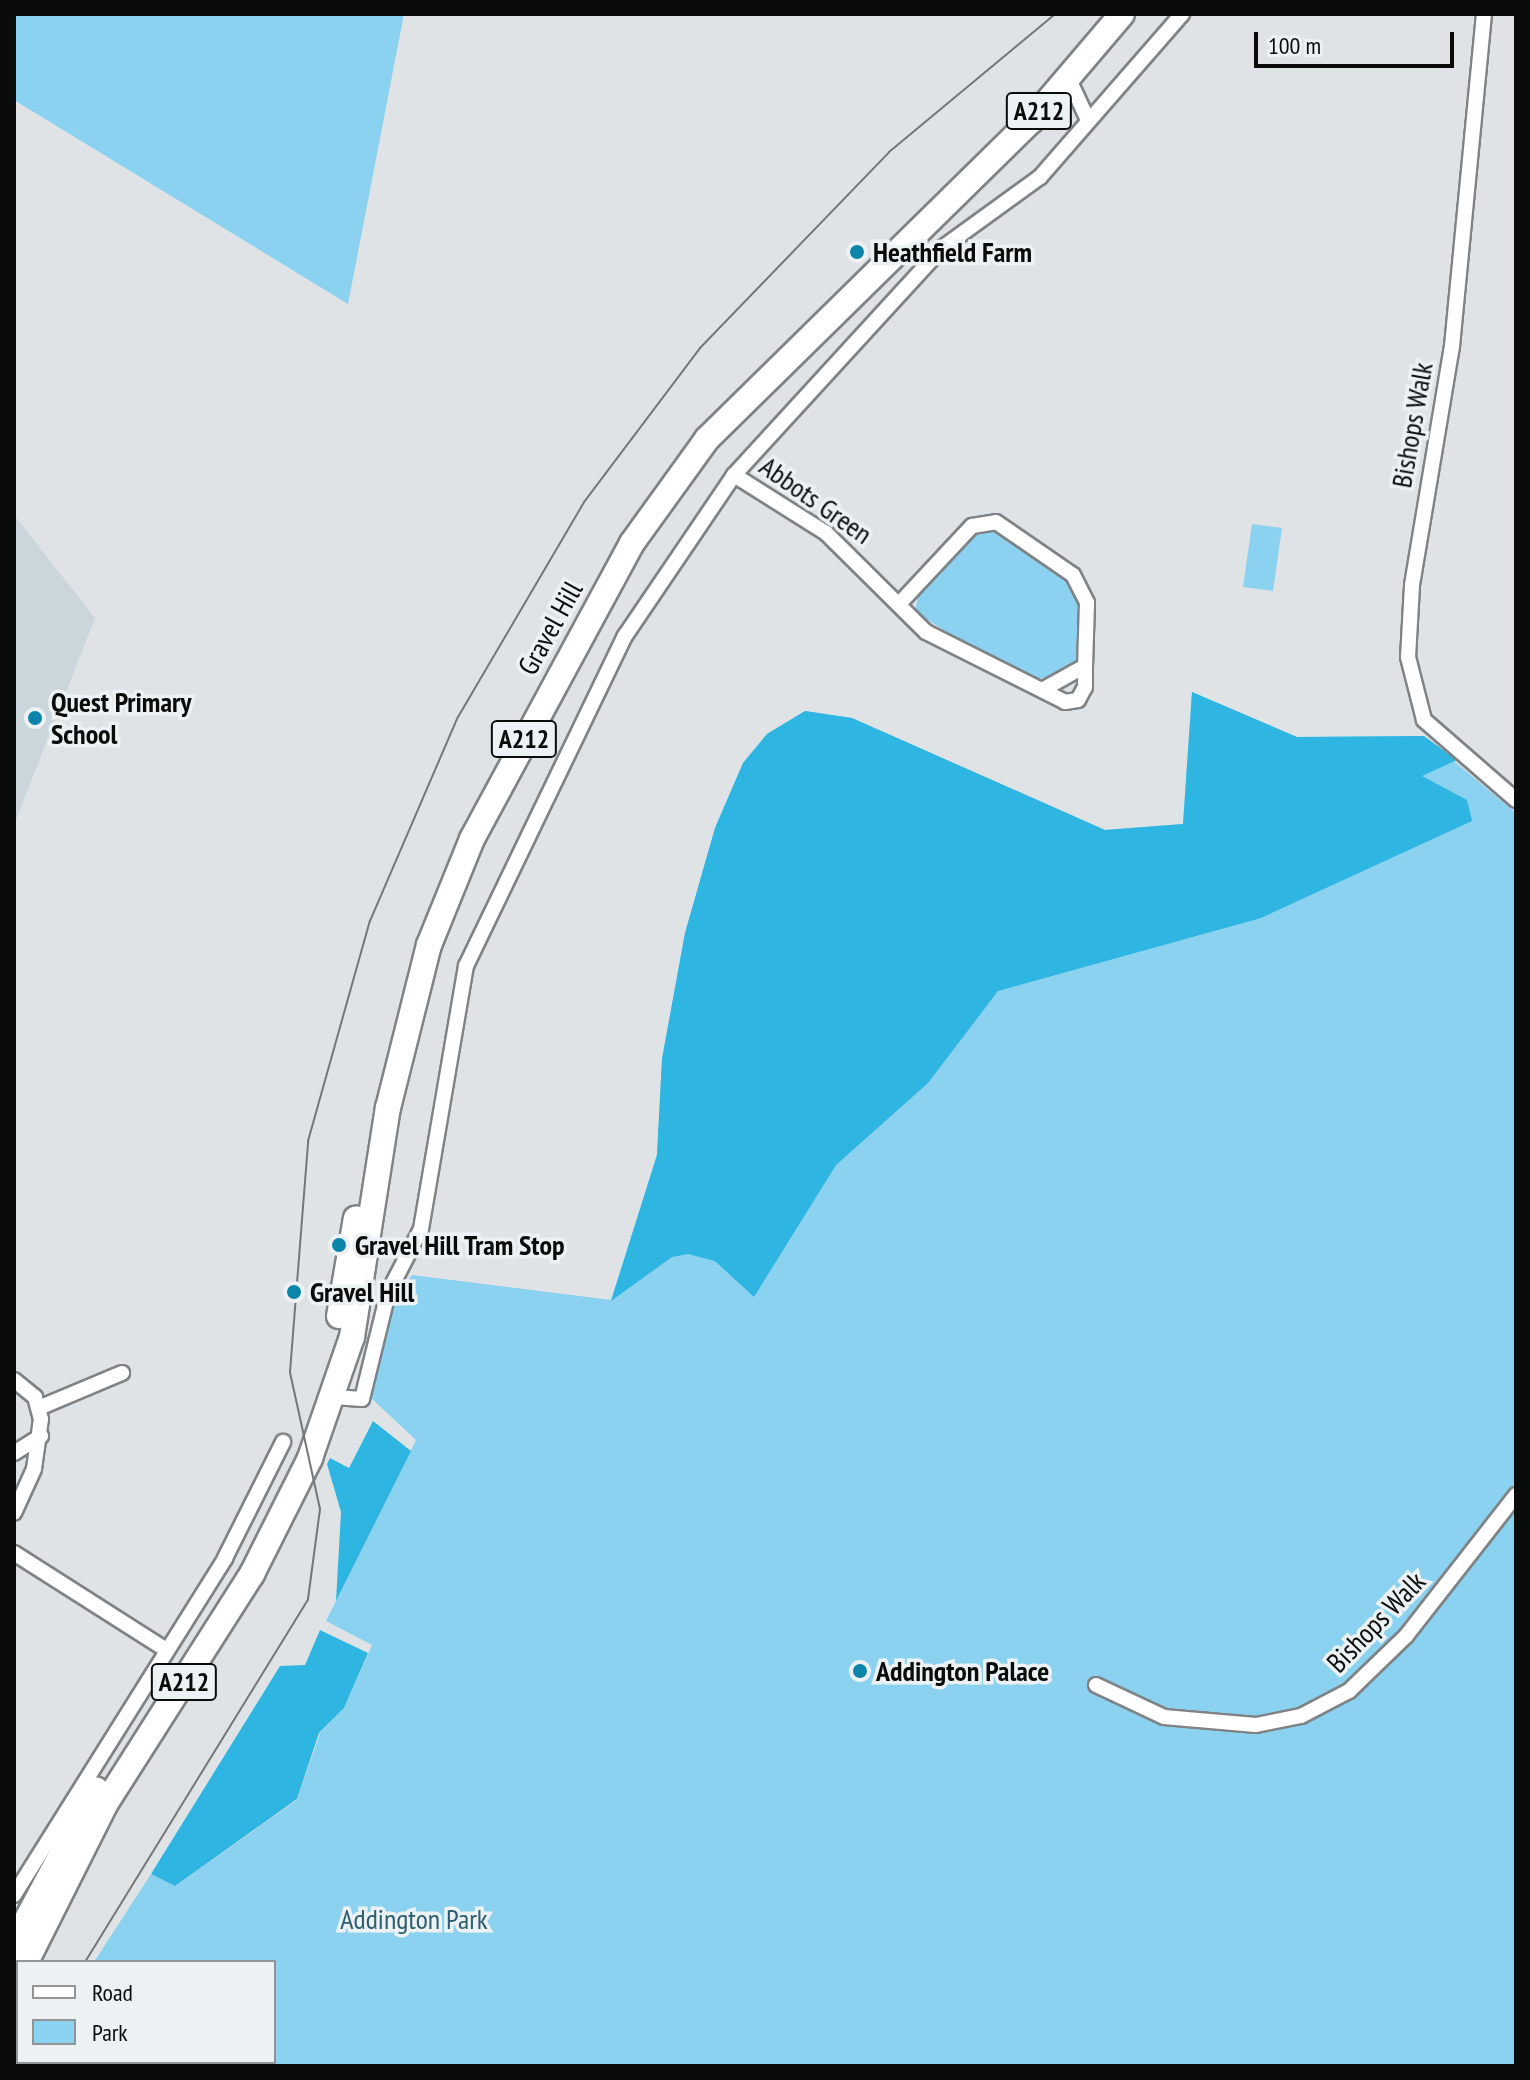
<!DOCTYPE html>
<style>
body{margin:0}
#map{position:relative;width:1530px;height:2080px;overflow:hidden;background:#dfe3e5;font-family:"PT Sans Narrow",sans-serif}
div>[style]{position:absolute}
.built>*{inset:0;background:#cad6db}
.green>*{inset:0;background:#8ad2f0}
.forest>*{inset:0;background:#2fb5e1}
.roads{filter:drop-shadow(2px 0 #7f8385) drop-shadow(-2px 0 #7f8385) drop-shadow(0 2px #7f8385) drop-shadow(0 -2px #7f8385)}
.street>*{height:14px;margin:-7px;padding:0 7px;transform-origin:7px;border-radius:7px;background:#fff}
.primary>*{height:24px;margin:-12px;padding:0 12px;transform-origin:12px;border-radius:12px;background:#fff}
.tram>*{height:2px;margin:-1px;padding:0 1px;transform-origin:1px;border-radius:1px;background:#747778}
.dots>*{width:22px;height:22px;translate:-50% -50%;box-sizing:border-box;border:4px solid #ecf1f3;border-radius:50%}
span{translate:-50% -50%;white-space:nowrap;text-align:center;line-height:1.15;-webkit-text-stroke:7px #ecf1f3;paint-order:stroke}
.shield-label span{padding:2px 6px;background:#ecf1f3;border:2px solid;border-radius:6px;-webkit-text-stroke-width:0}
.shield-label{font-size:26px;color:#0a0c0c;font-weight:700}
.poi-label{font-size:28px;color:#0a0c0c;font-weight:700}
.left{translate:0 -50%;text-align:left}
.street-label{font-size:28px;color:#0a0c0c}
.park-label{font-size:28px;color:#2b5e71}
.frame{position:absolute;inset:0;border:16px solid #0a0c0c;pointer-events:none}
.legend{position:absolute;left:16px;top:1960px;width:260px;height:104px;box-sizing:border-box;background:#ecf1f3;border:2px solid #929597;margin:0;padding:10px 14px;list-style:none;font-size:24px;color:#0a0c0c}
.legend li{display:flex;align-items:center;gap:16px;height:40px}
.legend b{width:40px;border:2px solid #929597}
.scale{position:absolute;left:1254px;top:32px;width:200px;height:36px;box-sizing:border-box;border:4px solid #0a0c0c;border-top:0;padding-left:10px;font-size:24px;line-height:28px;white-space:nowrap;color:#0a0c0c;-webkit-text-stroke:6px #ecf1f3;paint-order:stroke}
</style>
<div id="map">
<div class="built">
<div style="clip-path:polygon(14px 515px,95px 618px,14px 825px)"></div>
</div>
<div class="green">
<div style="clip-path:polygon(14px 14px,404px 14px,348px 304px,14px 100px)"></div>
<div style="clip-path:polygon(1252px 524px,1282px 528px,1273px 591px,1243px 587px)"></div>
<div style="clip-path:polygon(995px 528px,1068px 579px,1080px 603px,1078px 660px,1052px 677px,1035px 679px,987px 657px,915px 612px,919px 591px,977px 531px)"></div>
<div style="clip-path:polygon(1192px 692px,1297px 737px,1424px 736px,1516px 813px,1516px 2066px,169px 2066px,274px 2062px,274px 1962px,94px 1962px,151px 1874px,175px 1886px,297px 1800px,320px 1733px,344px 1708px,372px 1645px,326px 1621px,416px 1440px,371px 1398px,394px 1299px,412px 1275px,611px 1300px,657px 1155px,662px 1059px,685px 933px,715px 828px,743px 763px,767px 734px,805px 711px,852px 718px,1105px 830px,1183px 824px)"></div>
</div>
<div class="forest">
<div style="clip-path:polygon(1192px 692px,1297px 737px,1424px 736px,1457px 760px,1422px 776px,1467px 800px,1472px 821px,1261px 918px,998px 991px,928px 1083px,836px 1165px,754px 1297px,715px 1261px,688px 1254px,672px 1257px,611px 1301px,657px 1155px,662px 1059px,685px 933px,715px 828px,743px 763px,767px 734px,805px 711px,852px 718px,1105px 830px,1183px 824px)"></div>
<div style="clip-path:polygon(373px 1421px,411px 1451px,336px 1601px,341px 1512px,327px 1464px,330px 1458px,349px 1468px)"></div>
<div style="clip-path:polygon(320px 1630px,368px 1653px,344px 1708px,319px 1733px,297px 1799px,175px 1886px,151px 1874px,280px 1666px,305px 1665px)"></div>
</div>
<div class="roads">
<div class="street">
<div style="left:1484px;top:14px;width:334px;rotate:95.5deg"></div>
<div style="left:1452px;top:346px;width:243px;rotate:99.5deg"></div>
<div style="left:1412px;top:586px;width:71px;rotate:93.2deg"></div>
<div style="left:1408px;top:657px;width:65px;rotate:75.7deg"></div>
<div style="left:1424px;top:720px;width:122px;rotate:41deg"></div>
<div style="left:1068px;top:77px;width:47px;rotate:65.1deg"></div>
<div style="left:734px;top:475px;width:109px;rotate:32.2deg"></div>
<div style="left:826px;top:533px;width:141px;rotate:44.7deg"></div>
<div style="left:926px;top:632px;width:156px;rotate:26.7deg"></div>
<div style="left:1065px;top:702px;width:13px;rotate:-9deg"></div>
<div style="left:1078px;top:700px;width:15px;rotate:-62deg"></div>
<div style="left:1085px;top:687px;width:21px;rotate:-90deg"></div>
<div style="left:899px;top:604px;width:107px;rotate:-46.9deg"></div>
<div style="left:972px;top:526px;width:24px;rotate:-9deg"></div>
<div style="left:996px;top:522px;width:93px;rotate:34.5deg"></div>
<div style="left:1073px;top:575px;width:31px;rotate:63deg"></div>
<div style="left:1087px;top:603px;width:63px;rotate:91.8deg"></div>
<div style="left:1085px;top:666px;width:49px;rotate:150.8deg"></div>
<div style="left:14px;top:1380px;width:27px;rotate:39deg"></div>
<div style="left:35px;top:1397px;width:23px;rotate:75deg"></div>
<div style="left:41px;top:1419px;width:50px;rotate:98deg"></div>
<div style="left:34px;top:1469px;width:48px;rotate:114.4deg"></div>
<div style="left:334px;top:1397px;width:28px;rotate:4deg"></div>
<div style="left:362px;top:1399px;width:109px;rotate:-76.2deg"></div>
<div style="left:388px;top:1293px;width:72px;rotate:-62.7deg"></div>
<div style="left:421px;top:1229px;width:267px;rotate:-80.3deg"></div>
<div style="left:466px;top:966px;width:366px;rotate:-64.3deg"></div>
<div style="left:625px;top:636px;width:194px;rotate:-55.9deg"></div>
<div style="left:734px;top:475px;width:308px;rotate:-47.5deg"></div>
<div style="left:942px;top:248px;width:121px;rotate:-35.9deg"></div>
<div style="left:1040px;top:177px;width:216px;rotate:-48.9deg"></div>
<div style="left:41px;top:1407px;width:88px;rotate:-22.8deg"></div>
<div style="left:14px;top:1453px;width:32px;rotate:-32deg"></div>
<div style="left:14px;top:1553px;width:180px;rotate:32.5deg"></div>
<div style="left:1096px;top:1685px;width:75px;rotate:25.2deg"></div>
<div style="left:1164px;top:1717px;width:92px;rotate:5deg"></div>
<div style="left:1256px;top:1725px;width:46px;rotate:-11.3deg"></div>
<div style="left:1301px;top:1716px;width:54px;rotate:-27.5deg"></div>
<div style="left:1349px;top:1691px;width:79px;rotate:-44deg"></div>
<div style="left:1406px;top:1636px;width:179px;rotate:-52deg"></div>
<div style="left:14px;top:1895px;width:398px;rotate:-57.9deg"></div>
<div style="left:225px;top:1558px;width:130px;rotate:-63.4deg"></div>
</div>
<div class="primary">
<div style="left:339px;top:1316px;width:99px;rotate:-80.2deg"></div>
<div style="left:14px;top:1943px;width:174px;rotate:-61.8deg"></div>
<div style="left:26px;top:1962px;width:178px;rotate:-63.3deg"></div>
<div style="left:106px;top:1803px;width:272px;rotate:-57.5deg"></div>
<div style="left:252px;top:1574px;width:130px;rotate:-63.4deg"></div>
<div style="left:310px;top:1458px;width:128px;rotate:-70.9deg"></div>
<div style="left:352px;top:1337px;width:232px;rotate:-81.1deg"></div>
<div style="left:388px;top:1108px;width:168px;rotate:-75.9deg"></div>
<div style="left:429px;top:945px;width:114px;rotate:-67.9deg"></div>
<div style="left:472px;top:839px;width:336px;rotate:-61.6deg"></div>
<div style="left:632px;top:543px;width:128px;rotate:-54.2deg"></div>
<div style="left:707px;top:439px;width:454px;rotate:-44.5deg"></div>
<div style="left:1031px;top:121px;width:140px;rotate:-49.6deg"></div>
<div style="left:15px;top:2026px;width:43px;rotate:-86deg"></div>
<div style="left:36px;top:2062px;width:5px;rotate:53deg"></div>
</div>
</div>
<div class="tram">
<div style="left:85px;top:1962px;width:426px;rotate:-58.4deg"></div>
<div style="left:308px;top:1599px;width:91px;rotate:-82.4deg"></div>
<div style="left:320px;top:1509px;width:140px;rotate:-102.4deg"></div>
<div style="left:290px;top:1372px;width:232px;rotate:-85.5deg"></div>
<div style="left:308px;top:1141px;width:229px;rotate:-74.3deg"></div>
<div style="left:370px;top:921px;width:222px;rotate:-66.7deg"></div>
<div style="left:458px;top:717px;width:249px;rotate:-59.6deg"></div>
<div style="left:584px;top:502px;width:193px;rotate:-53deg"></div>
<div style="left:700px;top:348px;width:272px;rotate:-46deg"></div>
<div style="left:889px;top:152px;width:216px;rotate:-39.7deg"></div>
<div style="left:81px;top:2062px;width:5px;rotate:53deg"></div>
</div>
<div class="dots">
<div style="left:857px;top:252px;background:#0b86aa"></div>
<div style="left:35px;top:718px;background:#0b86aa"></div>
<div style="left:339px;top:1245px;background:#0b86aa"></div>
<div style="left:294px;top:1292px;background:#0b86aa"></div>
<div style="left:860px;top:1671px;background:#0b86aa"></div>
</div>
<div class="shield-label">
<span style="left:1039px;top:111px">A212</span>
<span style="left:524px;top:739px">A212</span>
<span style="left:184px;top:1682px">A212</span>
</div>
<div class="poi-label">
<span class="left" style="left:873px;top:252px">Heathfield Farm</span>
<span class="left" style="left:51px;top:718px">Quest Primary<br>School</span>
<span class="left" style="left:355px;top:1245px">Gravel Hill Tram Stop</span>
<span class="left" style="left:310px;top:1292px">Gravel Hill</span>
<span class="left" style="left:876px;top:1671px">Addington Palace</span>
</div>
<div class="street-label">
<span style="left:1412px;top:425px;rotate:-80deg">Bishops Walk</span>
<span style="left:816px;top:500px;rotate:35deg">Abbots Green</span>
<span style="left:550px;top:628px;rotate:-61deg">Gravel Hill</span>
<span style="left:1376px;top:1622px;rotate:-46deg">Bishops Walk</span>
</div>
<div class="park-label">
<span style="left:414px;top:1919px">Addington Park</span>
</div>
<div class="frame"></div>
<ul class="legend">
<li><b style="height:10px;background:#fff"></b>Road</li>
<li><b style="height:22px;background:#8ad2f0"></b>Park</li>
</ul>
<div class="scale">100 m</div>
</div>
